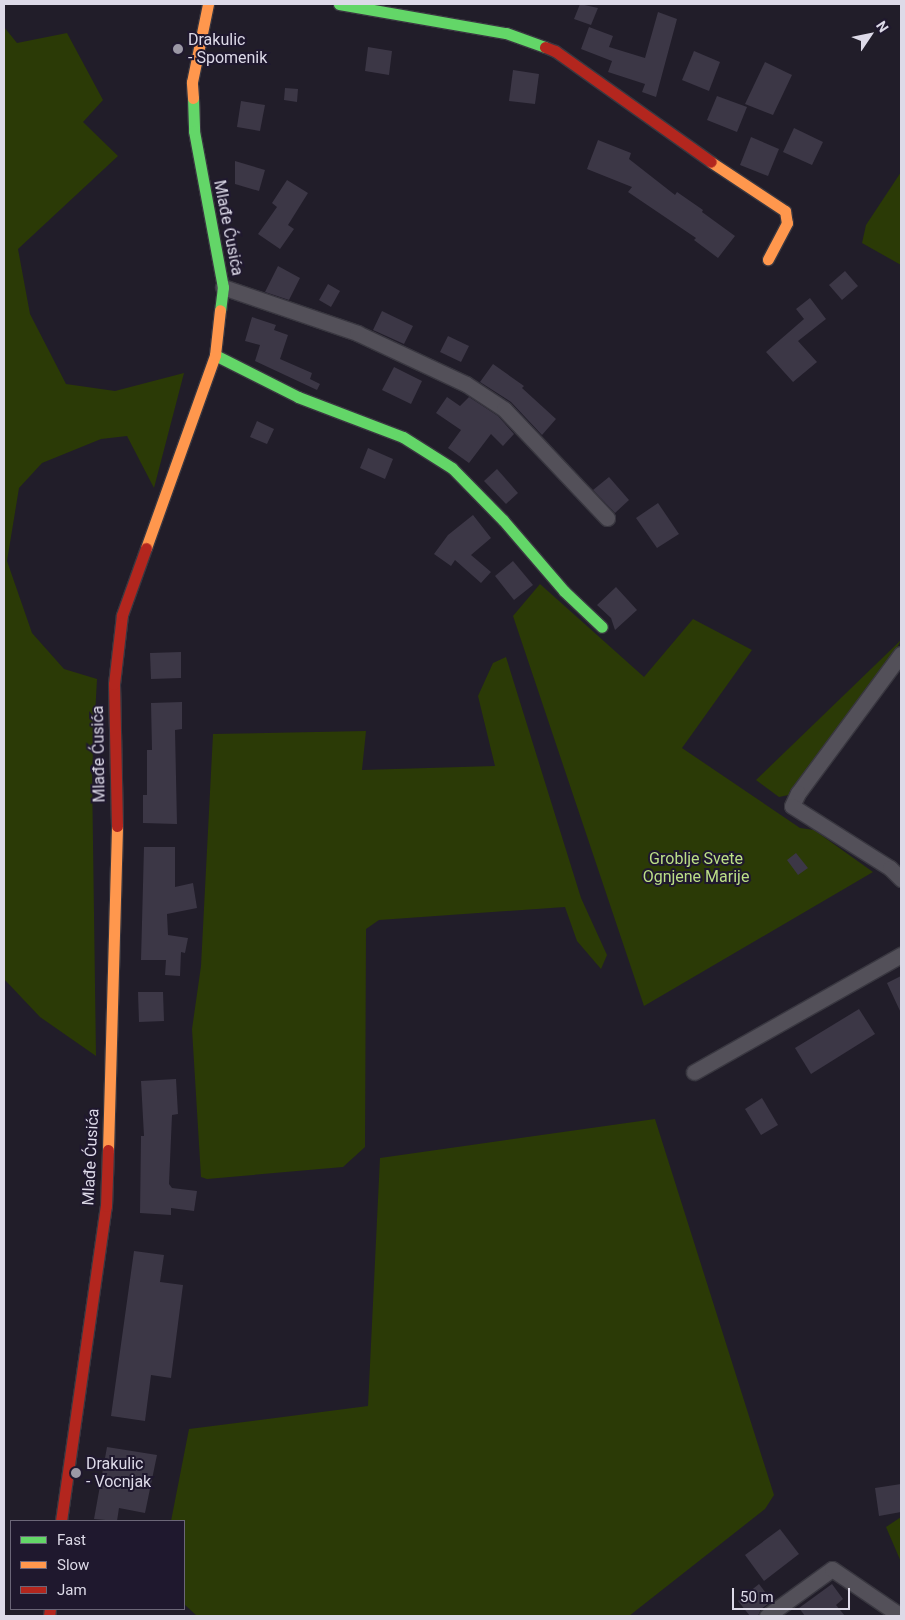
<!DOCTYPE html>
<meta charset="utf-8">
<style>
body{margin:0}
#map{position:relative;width:905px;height:1620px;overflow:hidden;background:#211d29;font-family:Roboto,sans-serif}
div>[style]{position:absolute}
.green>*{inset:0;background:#2b3a06}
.building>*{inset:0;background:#3c3746}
.roads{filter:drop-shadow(1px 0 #393740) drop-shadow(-1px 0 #393740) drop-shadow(0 1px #393740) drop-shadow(0 -1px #393740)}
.street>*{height:15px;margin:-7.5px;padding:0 7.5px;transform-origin:7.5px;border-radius:7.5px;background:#535059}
.fast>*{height:11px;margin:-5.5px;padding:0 5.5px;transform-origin:5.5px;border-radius:5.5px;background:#63d668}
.slow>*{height:11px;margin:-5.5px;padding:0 5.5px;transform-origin:5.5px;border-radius:5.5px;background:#ff974d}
.jam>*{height:11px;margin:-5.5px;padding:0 5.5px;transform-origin:5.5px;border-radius:5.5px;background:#b3261e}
.dots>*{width:14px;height:14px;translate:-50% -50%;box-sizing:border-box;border:2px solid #1f182e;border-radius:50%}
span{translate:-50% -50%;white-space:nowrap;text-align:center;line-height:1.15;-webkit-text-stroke:4px #1f182e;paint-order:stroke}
.poi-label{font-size:16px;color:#dddae8}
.left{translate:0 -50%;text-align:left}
.street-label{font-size:16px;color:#dddae8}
.park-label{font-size:16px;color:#bcdf87}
.frame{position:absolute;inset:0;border:5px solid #dddae8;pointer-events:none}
.legend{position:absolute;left:10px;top:1520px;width:175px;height:90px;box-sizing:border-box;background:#1f182e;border:1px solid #6b6678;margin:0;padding:6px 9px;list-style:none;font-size:15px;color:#dddae8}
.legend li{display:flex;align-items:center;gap:10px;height:25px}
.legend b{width:25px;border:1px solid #6b6678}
.north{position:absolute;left:845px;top:10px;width:50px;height:50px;-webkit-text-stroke:4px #1f182e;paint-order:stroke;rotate:56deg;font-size:14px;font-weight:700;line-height:20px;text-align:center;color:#dddae8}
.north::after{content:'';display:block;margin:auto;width:18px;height:22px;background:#dddae8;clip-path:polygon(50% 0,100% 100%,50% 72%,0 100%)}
.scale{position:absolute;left:732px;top:1588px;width:118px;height:22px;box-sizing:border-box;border:2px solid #dddae8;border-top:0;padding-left:6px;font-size:15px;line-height:18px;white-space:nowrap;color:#dddae8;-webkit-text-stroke:4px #1f182e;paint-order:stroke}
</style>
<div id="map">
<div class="green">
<div style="clip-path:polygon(4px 27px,17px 43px,67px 33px,103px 100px,83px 122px,118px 156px,18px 249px,30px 314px,66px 384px,115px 391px,184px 373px,154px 488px,127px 436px,101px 439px,42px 463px,19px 488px,7px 561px,32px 633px,64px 669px,97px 679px,92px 771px,96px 1056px,40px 1017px,4px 979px)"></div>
<div style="clip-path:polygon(901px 172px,901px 265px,862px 243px,866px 225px)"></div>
<div style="clip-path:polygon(540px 584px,644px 677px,693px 619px,752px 650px,682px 748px,800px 828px,814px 830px,873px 872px,644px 1006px,513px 616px)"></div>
<div style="clip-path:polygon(901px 640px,876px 689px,798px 793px,779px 797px,756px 780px)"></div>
<div style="clip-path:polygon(506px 657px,581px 898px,607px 955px,601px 969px,577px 941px,565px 907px,379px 920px,366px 929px,365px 1147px,343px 1167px,207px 1179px,201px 1177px,192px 1029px,201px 966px,213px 734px,366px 731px,362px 770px,495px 766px,478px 696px,493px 663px)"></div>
<div style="clip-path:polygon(655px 1119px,774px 1495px,765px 1509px,629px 1616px,197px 1616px,184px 1604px,184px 1521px,171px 1521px,189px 1429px,368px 1406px,380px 1158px)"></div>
<div style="clip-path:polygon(901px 1517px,901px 1562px,886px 1527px)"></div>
</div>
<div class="building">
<div style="clip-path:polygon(580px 4px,598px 8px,591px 25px,574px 19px)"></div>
<div style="clip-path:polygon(658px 12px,677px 19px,656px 97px,642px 92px,645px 84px,608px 72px,612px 61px,581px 49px,589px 27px,613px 36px,609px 47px,645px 58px)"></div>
<div style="clip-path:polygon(368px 47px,392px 51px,389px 75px,365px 71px)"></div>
<div style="clip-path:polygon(694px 51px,720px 62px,709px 91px,682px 80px)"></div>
<div style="clip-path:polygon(765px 62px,792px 75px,773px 115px,745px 104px)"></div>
<div style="clip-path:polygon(513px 70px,539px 74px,535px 104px,509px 101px)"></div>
<div style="clip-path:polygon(285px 88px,298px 89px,297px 102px,284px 100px)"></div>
<div style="clip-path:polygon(717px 96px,747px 107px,737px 132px,707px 120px)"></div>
<div style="clip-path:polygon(241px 101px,265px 105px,260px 131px,237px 127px)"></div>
<div style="clip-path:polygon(794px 128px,823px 142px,812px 165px,783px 152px)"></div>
<div style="clip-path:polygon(751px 137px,779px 149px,768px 176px,740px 165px)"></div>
<div style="clip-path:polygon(598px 140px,631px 153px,629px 159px,675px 195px,677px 192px,703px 210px,702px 212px,735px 236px,718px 258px,694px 240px,696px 238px,628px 192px,632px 187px,587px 169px)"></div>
<div style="clip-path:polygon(235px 161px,265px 170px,259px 191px,235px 184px)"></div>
<div style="clip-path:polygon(287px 180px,308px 193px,288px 225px,294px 229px,280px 249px,258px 234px,277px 207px,272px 203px)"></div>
<div style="clip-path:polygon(278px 266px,300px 278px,289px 300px,265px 292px)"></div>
<div style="clip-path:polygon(845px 271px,858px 286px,842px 300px,829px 285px)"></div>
<div style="clip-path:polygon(328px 284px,340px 291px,331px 307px,319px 300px)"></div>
<div style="clip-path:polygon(810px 298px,826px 319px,798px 341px,817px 362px,793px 382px,766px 352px,804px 319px,796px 309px)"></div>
<div style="clip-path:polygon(382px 311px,413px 326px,404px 344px,373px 330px)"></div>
<div style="clip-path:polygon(252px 317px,276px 325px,274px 330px,288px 335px,280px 359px,312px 373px,310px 379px,320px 384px,317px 390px,255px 361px,260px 345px,245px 341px)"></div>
<div style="clip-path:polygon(448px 336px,469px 346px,461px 362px,440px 352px)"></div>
<div style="clip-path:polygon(493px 364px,524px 386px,522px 388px,556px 419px,542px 435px,511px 402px,480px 382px)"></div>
<div style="clip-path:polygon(394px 367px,422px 381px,411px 404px,382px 390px)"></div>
<div style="clip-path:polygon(447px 397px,460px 406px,469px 397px,498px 416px,514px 434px,503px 446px,491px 434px,469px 463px,448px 448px,461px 430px,436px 413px)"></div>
<div style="clip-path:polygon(257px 421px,274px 429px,267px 444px,250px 437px)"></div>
<div style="clip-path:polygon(368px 448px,393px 459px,385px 479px,360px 468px)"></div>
<div style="clip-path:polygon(497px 469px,518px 493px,506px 504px,484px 481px)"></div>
<div style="clip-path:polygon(609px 477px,629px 500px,615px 513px,593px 490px)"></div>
<div style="clip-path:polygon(658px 503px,679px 534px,657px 548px,636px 518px)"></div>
<div style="clip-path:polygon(473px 515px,491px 538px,471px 555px,491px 572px,481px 583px,455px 560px,451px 566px,434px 554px,448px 535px)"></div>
<div style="clip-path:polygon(513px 561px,533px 585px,514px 600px,495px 576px)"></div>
<div style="clip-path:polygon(616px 587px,637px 610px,615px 630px,611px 618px,597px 605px)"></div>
<div style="clip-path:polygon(181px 652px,181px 678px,151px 679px,150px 653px)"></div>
<div style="clip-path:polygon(182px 702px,182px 729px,175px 730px,177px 824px,143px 823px,143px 795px,147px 795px,147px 750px,152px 750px,151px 703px)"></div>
<div style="clip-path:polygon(144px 847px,175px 847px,175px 887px,193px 883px,197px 908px,167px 914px,168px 935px,188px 938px,185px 953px,181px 952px,180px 976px,165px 975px,166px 960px,141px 960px)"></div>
<div style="clip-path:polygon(796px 853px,808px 868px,798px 875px,787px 860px)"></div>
<div style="clip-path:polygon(901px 976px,901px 1013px,887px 983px)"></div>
<div style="clip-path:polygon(138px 992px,163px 992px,164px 1021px,139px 1022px)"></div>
<div style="clip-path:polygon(859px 1009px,875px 1034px,811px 1074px,795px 1048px)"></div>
<div style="clip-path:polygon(176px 1079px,178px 1114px,172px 1115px,169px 1184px,172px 1188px,197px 1191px,194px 1211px,171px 1208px,171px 1215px,140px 1213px,141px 1136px,144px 1136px,141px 1081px)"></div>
<div style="clip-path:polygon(762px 1098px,778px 1125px,761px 1135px,745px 1109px)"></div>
<div style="clip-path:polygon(134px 1251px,164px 1255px,160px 1282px,183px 1285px,171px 1378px,151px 1375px,145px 1421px,111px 1416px)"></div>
<div style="clip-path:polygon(107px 1447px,157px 1455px,145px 1513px,119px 1508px,117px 1521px,94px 1519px)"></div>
<div style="clip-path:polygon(901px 1484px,901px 1512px,879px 1516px,875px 1488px)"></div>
<div style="clip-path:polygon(780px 1529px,799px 1554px,764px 1581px,745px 1555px)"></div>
<div style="clip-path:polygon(759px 1584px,772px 1601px,761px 1609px,758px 1616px,750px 1616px,738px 1601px)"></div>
<div style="clip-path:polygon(832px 1584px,843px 1599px,836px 1605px,845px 1616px,805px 1616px,799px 1608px)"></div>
</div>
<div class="roads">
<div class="street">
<div style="left:223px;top:287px;width:142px;rotate:18.9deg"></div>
<div style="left:357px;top:333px;width:120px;rotate:25.1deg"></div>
<div style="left:466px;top:384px;width:45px;rotate:33.3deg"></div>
<div style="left:504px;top:409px;width:150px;rotate:46.6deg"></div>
<div style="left:901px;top:654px;width:173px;rotate:126.5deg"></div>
<div style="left:798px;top:793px;width:14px;rotate:115deg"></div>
<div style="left:792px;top:806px;width:116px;rotate:32.3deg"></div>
<div style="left:890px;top:868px;width:16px;rotate:45deg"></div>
<div style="left:694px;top:1072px;width:238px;rotate:-29.5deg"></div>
<div style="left:767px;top:1616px;width:80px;rotate:-35.9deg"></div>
<div style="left:832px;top:1569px;width:83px;rotate:34.3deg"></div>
</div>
<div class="fast">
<div style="left:339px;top:4px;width:169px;rotate:9.9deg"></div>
<div style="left:506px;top:33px;width:41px;rotate:19.7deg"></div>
<div style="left:193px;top:98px;width:33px;rotate:88deg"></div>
<div style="left:194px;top:131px;width:159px;rotate:79.5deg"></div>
<div style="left:223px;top:287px;width:23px;rotate:97deg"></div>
<div style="left:215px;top:355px;width:93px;rotate:26.8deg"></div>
<div style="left:298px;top:397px;width:112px;rotate:20.9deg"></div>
<div style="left:403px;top:437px;width:58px;rotate:32.3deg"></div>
<div style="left:452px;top:468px;width:73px;rotate:45.6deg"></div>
<div style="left:503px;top:520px;width:94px;rotate:49.3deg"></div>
<div style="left:564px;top:591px;width:52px;rotate:43.5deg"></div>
</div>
<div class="slow">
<div style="left:193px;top:98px;width:16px;rotate:-94deg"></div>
<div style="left:192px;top:82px;width:80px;rotate:-78.4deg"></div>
<div style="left:711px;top:162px;width:89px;rotate:33.5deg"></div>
<div style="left:785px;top:211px;width:12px;rotate:81deg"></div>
<div style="left:787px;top:223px;width:41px;rotate:117.8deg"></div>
<div style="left:146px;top:548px;width:205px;rotate:-70.3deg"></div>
<div style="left:215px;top:355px;width:45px;rotate:-83.7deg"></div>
<div style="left:108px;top:1150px;width:324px;rotate:-88.4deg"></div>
</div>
<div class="jam">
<div style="left:545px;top:47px;width:11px;rotate:22deg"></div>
<div style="left:555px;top:51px;width:191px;rotate:35.4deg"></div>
<div style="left:117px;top:826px;width:142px;rotate:-91.2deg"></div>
<div style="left:114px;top:684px;width:69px;rotate:-83.4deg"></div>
<div style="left:122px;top:615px;width:71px;rotate:-70.3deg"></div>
<div style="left:61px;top:1521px;width:318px;rotate:-81.9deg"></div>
<div style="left:106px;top:1206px;width:56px;rotate:-88deg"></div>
<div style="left:49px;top:1616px;width:7px;rotate:-82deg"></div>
</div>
</div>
<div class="dots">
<div style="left:178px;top:49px;background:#9b98a5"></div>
<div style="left:76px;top:1473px;background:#9b98a5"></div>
</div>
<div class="poi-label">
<span class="left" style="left:188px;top:49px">Drakulic<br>- Spomenik</span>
<span class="left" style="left:86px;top:1473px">Drakulic<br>- Vocnjak</span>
</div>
<div class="street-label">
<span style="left:228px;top:228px;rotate:79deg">Mlađe Ćusića</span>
<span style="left:99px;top:754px;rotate:-91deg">Mlađe Ćusića</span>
<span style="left:91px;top:1157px;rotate:-87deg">Mlađe Ćusića</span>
</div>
<div class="park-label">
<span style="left:696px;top:868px">Groblje Svete<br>Ognjene Marije</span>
</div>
<div class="frame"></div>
<ul class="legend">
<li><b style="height:6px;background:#63d668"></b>Fast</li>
<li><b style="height:6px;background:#ff974d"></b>Slow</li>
<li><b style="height:6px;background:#b3261e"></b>Jam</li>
</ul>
<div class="north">N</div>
<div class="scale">50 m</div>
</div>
